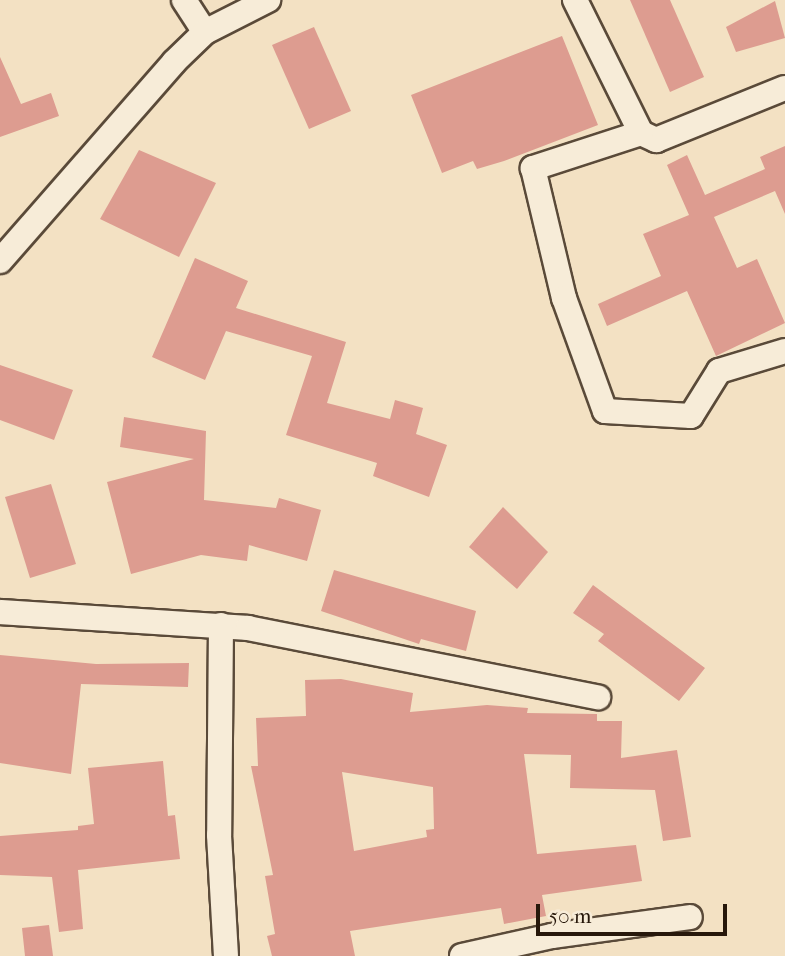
<!DOCTYPE html>
<style>
body{margin:0}
#map{position:relative;width:785px;height:956px;overflow:hidden;background:#f3e1c3;font-family:"IM FELL French Canon",serif}
div>[style]{position:absolute}
.building>*{inset:0;background:#dd9c90}
.roads{filter:drop-shadow(2px 0 #5a4a39) drop-shadow(-2px 0 #5a4a39) drop-shadow(0 2px #5a4a39) drop-shadow(0 -2px #5a4a39)}
.minor>*{height:24px;margin:-12px;padding:0 12px;transform-origin:12px;border-radius:12px;background:#f7ecd8}
span{translate:-50% -50%;white-space:nowrap;text-align:center;line-height:1.15;-webkit-text-stroke:5px #f7ecd8;paint-order:stroke}
.scale{position:absolute;left:536px;top:904px;width:191px;height:32px;box-sizing:border-box;border:4px solid #27180b;border-top:0;padding-left:9px;font-size:21px;line-height:24px;white-space:nowrap;color:#27180b;-webkit-text-stroke:5px #f7ecd8;paint-order:stroke}
</style>
<div id="map">
<div class="building">
<div style="clip-path:polygon(630px 0,670px 0,704px 77px,670px 92px)"></div>
<div style="clip-path:polygon(775px 1px,785px 38px,736px 52px,726px 27px)"></div>
<div style="clip-path:polygon(314px 27px,351px 111px,309px 129px,272px 45px)"></div>
<div style="clip-path:polygon(562px 36px,598px 125px,504px 161px,477px 169px,473px 161px,442px 173px,411px 95px)"></div>
<div style="clip-path:polygon(0 57px,21px 104px,51px 93px,59px 116px,0 137px)"></div>
<div style="clip-path:polygon(785px 146px,785px 214px,775px 191px,714px 217px,737px 268px,757px 259px,785px 323px,716px 356px,687px 291px,607px 326px,598px 304px,661px 276px,643px 234px,689px 215px,667px 165px,687px 155px,705px 195px,765px 169px,760px 157px)"></div>
<div style="clip-path:polygon(139px 150px,216px 183px,179px 257px,100px 219px)"></div>
<div style="clip-path:polygon(195px 258px,248px 281px,236px 308px,346px 342px,327px 403px,390px 419px,395px 400px,423px 408px,416px 434px,447px 445px,429px 497px,373px 476px,377px 463px,286px 435px,312px 356px,226px 331px,205px 380px,152px 357px)"></div>
<div style="clip-path:polygon(0 365px,73px 390px,54px 440px,0 420px)"></div>
<div style="clip-path:polygon(124px 417px,206px 431px,204px 500px,276px 508px,279px 498px,321px 510px,307px 561px,249px 545px,247px 561px,201px 555px,131px 574px,107px 482px,194px 459px,120px 447px)"></div>
<div style="clip-path:polygon(51px 484px,76px 564px,30px 578px,5px 497px)"></div>
<div style="clip-path:polygon(503px 507px,548px 552px,517px 589px,469px 547px)"></div>
<div style="clip-path:polygon(334px 570px,476px 611px,466px 651px,421px 639px,419px 644px,321px 611px)"></div>
<div style="clip-path:polygon(593px 585px,705px 668px,679px 701px,598px 641px,604px 634px,573px 613px)"></div>
<div style="clip-path:polygon(0 655px,96px 664px,189px 663px,188px 687px,81px 684px,71px 774px,0 763px)"></div>
<div style="clip-path:polygon(evenodd,341px 679px,413px 693px,410px 712px,487px 705px,528px 708px,527px 713px,597px 714px,597px 721px,622px 721px,621px 758px,677px 750px,691px 837px,663px 841px,655px 790px,570px 788px,571px 755px,524px 754px,537px 854px,636px 845px,642px 881px,542px 895px,546px 916px,504px 924px,501px 908px,350px 931px,355px 956px,272px 956px,267px 936px,275px 934px,265px 876px,273px 875px,251px 766px,258px 766px,256px 718px,306px 716px,305px 680px,341px 679px,342px 772px,433px 787px,434px 829px,426px 830px,427px 837px,354px 851px,342px 772px)"></div>
<div style="clip-path:polygon(163px 761px,168px 816px,175px 815px,180px 859px,78px 870px,83px 929px,59px 932px,52px 877px,0 875px,0 836px,78px 830px,78px 826px,94px 824px,88px 768px)"></div>
<div style="clip-path:polygon(49px 925px,53px 956px,25px 956px,22px 928px)"></div>
</div>
<div class="roads">
<div class="minor">
<div style="left:184px;top:0;width:38px;rotate:57deg"></div>
<div style="left:575px;top:0;width:148px;rotate:63.6deg"></div>
<div style="left:641px;top:133px;width:17px;rotate:25deg"></div>
<div style="left:656px;top:140px;width:139px;rotate:-22deg"></div>
<div style="left:641px;top:133px;width:114px;rotate:162deg"></div>
<div style="left:533px;top:168px;width:134px;rotate:76.6deg"></div>
<div style="left:564px;top:298px;width:120px;rotate:70.1deg"></div>
<div style="left:605px;top:411px;width:86px;rotate:3.3deg"></div>
<div style="left:691px;top:416px;width:53px;rotate:-58.1deg"></div>
<div style="left:719px;top:371px;width:69px;rotate:-16.9deg"></div>
<div style="left:0;top:261px;width:264px;rotate:-48.8deg"></div>
<div style="left:174px;top:62px;width:43px;rotate:-44.1deg"></div>
<div style="left:205px;top:32px;width:71px;rotate:-26.9deg"></div>
<div style="left:0;top:612px;width:249px;rotate:3.7deg"></div>
<div style="left:248px;top:628px;width:357px;rotate:11.2deg"></div>
<div style="left:221px;top:625px;width:210px;rotate:90.5deg"></div>
<div style="left:219px;top:835px;width:121px;rotate:86.7deg"></div>
<div style="left:462px;top:956px;width:92px;rotate:-12.5deg"></div>
<div style="left:552px;top:936px;width:139px;rotate:-7.8deg"></div>
</div>
</div>
<div class="scale">50 m</div>
</div>
